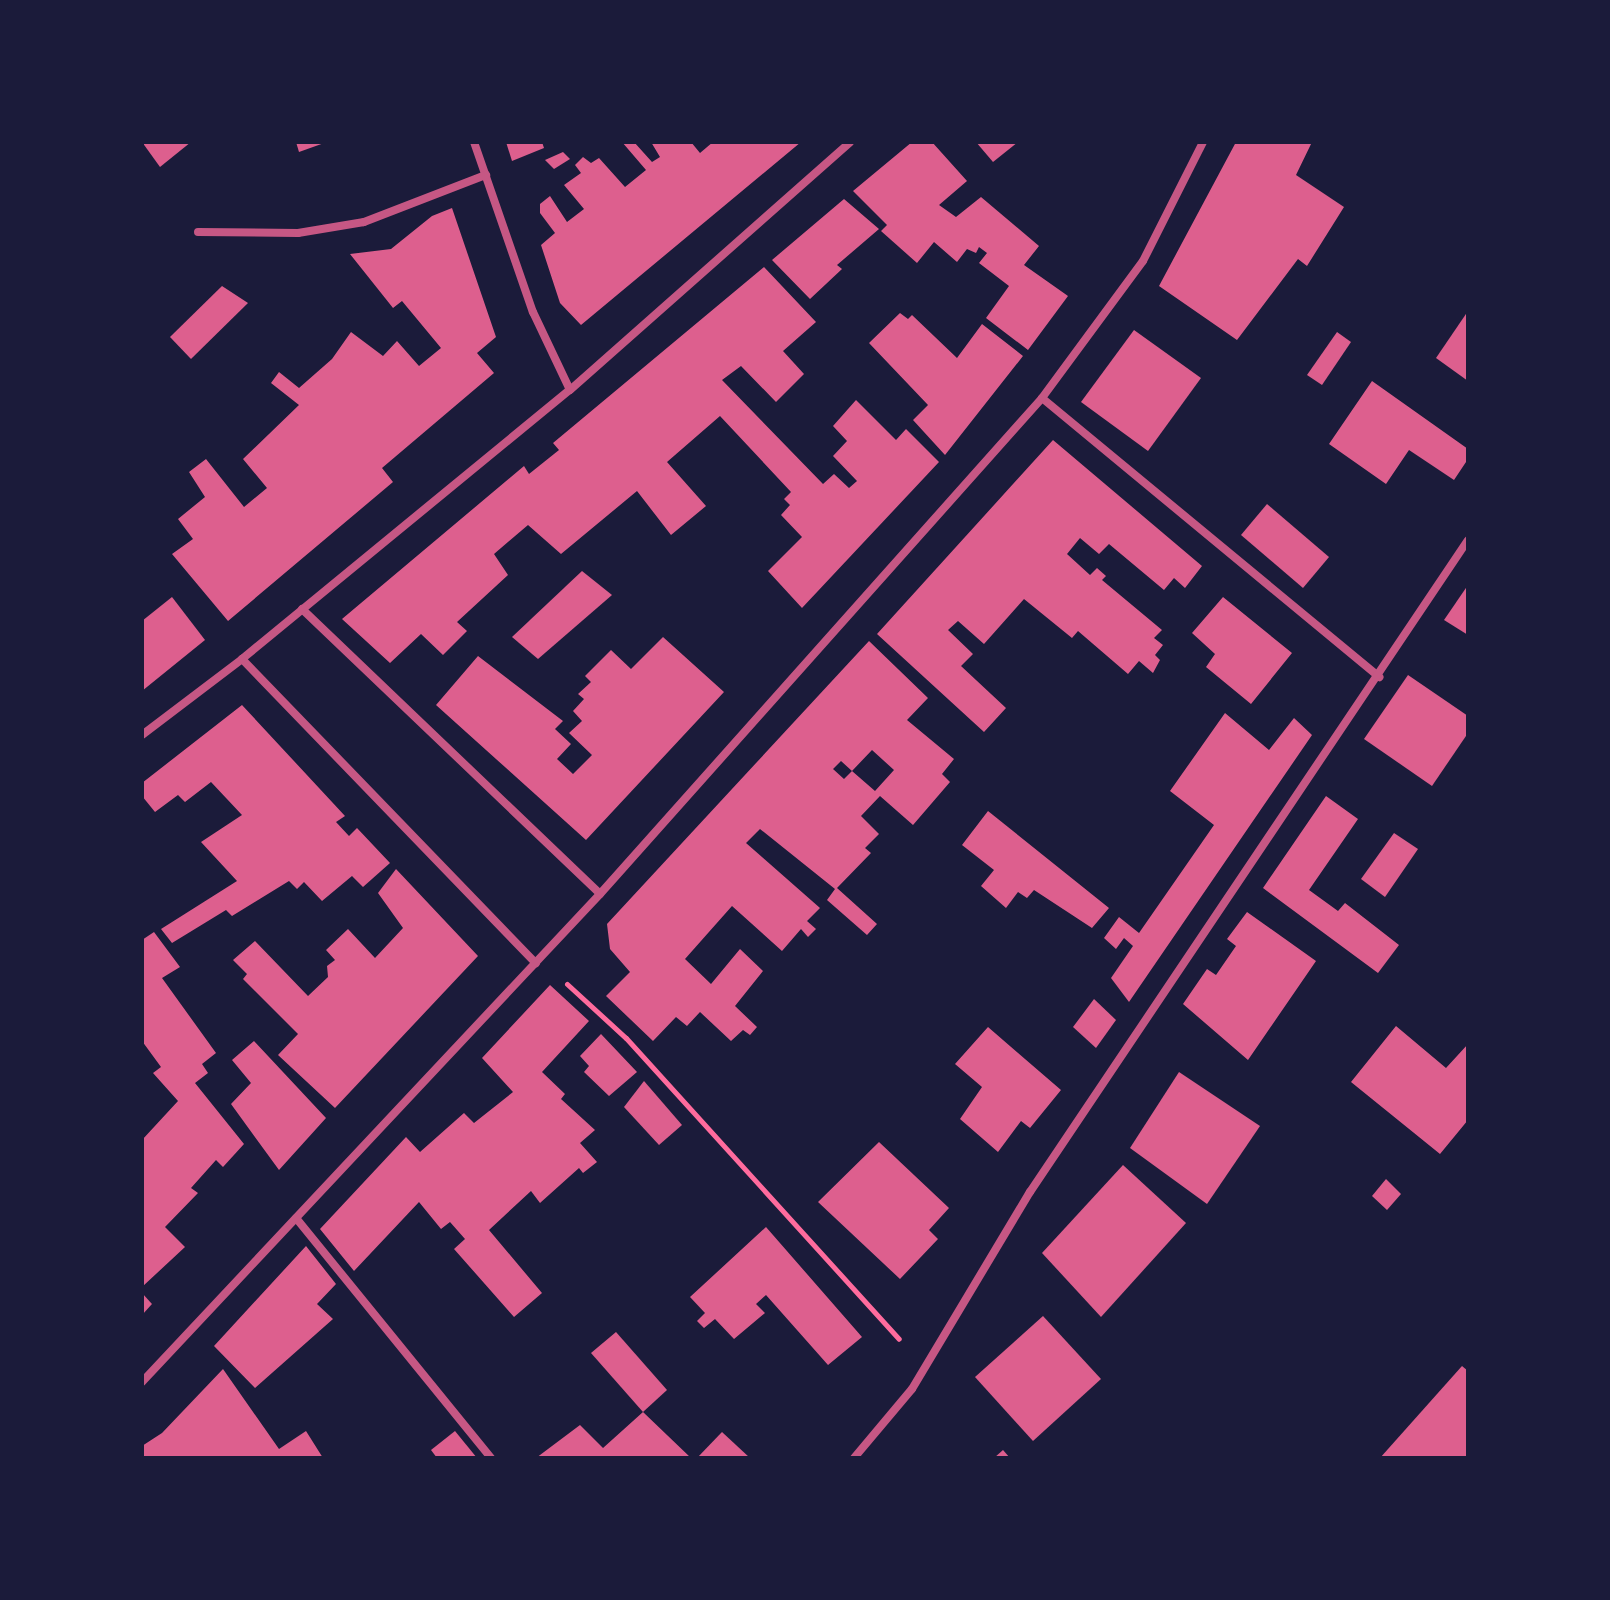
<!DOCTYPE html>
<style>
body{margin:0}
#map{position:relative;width:1610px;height:1600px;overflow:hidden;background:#1b1b3a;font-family:Montserrat,sans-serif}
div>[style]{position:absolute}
.building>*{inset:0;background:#dd5f8e}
.path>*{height:5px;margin:-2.5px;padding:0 2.5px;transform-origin:2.5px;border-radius:2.5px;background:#ff6b9d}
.minor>*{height:8px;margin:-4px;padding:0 4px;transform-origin:4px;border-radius:4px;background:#c65784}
span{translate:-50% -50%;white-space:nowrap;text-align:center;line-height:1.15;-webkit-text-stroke:7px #1b1b3a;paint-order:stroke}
.frame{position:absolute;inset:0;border:144px solid #1b1b3a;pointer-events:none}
</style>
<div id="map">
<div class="building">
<div style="clip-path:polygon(142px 142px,191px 142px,160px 167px)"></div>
<div style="clip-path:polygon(296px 142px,327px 142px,299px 152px)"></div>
<div style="clip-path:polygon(506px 142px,542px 142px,544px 148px,512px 161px)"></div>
<div style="clip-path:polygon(622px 142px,634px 142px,652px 162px,660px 157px,651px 142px,691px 142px,700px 153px,713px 142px,801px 142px,581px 325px,560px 303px,541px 245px,555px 233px,540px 213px,540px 204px,550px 196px,567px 222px,584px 209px,564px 185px,581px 173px,575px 165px,583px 157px,591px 163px,599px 158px,625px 187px,646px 170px)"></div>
<div style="clip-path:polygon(912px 142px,932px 142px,967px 181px,939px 205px,956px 217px,981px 197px,1039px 246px,1024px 265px,1068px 296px,1028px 350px,986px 318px,1009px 286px,979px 263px,987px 253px,979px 247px,976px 253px,967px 249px,957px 262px,934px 242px,917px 263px,881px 231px,887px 225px,853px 191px)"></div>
<div style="clip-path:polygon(976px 142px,1018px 142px,993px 162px)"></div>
<div style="clip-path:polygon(1236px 142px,1312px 142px,1296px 175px,1344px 207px,1307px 266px,1298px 259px,1237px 340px,1159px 286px)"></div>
<div style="clip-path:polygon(563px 152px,570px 159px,554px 169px,545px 160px)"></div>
<div style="clip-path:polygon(844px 199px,879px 229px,837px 265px,842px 269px,810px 299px,772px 260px)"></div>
<div style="clip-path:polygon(452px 208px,496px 337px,477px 353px,494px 373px,382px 468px,393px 482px,228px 621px,172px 554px,193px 539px,178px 519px,205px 497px,189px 472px,206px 459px,244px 507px,267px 488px,243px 459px,299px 405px,271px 383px,279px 372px,299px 388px,332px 359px,351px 332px,383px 356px,397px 341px,419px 366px,441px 348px,402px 301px,393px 308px,350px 254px,391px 249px,432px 216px)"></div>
<div style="clip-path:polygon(764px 267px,816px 322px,783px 351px,804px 374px,776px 402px,741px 366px,722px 380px,823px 484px,834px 474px,849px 488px,857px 481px,833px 456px,847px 441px,833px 426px,856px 400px,896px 440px,906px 429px,939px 462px,802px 608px,768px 571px,802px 537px,781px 515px,790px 505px,784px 499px,791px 492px,720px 416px,667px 462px,706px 506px,671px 535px,637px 491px,561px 554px,528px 525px,494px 554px,508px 575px,457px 622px,467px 631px,443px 655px,421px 634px,390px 663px,342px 619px,524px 466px,529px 474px,559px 450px,553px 443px)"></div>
<div style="clip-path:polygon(222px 286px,248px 303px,191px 359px,170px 337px)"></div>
<div style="clip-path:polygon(1468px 311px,1468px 381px,1436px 358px)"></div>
<div style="clip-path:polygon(900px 313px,908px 319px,912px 315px,957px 358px,982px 324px,1023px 356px,945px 455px,913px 420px,928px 405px,869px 343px)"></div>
<div style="clip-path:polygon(1134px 330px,1201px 378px,1148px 451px,1081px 402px)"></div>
<div style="clip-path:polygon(1337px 332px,1351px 342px,1322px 385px,1307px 375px)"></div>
<div style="clip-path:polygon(1372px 381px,1468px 449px,1468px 459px,1454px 480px,1409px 450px,1386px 484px,1329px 444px)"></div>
<div style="clip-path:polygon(1053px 440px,1202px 566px,1185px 588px,1174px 578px,1164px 590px,1109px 544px,1099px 554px,1080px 538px,1067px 554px,1090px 575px,1097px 568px,1106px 576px,1102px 580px,1162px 630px,1154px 638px,1163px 645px,1155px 655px,1160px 660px,1153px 673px,1139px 661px,1128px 674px,1078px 631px,1072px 638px,1024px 599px,984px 644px,958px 621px,948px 630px,973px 654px,961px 666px,1006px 708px,984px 732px,877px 634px)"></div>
<div style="clip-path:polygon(1267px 504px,1329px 557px,1303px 588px,1241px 535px)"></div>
<div style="clip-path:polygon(582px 571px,612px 595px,538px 659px,512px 637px)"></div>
<div style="clip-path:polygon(1468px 585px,1468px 635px,1444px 620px)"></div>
<div style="clip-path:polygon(172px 597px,205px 640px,142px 691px,142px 621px)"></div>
<div style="clip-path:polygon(1223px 597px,1292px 653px,1251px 704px,1206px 667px,1215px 654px,1192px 633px)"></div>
<div style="clip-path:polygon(663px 637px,724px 692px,586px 840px,436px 705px,478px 656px,563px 721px,555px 729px,571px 744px,557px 759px,573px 774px,592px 755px,569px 733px,582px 721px,573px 711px,584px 699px,578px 694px,591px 682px,585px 676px,611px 650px,631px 669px)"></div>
<div style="clip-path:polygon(evenodd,869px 641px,928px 698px,907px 720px,954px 759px,942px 774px,950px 782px,913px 825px,880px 796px,861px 816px,879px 834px,865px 848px,871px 853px,837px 888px,877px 924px,867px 935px,827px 900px,835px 889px,760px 829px,746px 843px,820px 908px,807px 921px,816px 929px,808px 937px,801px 929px,782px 951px,732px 906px,685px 959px,711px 984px,740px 949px,763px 971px,735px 1006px,757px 1027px,750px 1035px,743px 1030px,731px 1041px,700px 1012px,687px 1026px,676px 1017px,653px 1041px,606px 996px,630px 972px,610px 949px,607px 924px,869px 641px,872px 750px,894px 770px,875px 791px,852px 771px,844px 779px,833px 769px,841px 761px,852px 771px,872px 750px)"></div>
<div style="clip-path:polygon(1408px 675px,1468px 716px,1468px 733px,1432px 786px,1364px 739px)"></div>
<div style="clip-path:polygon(242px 705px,345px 816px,336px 822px,349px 836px,357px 828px,390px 863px,363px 887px,352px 876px,322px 901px,304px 882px,297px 889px,289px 881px,232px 916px,226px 910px,172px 943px,161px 929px,237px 881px,201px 842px,242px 815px,211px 782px,185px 802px,178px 795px,155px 812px,142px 796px,142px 783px)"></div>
<div style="clip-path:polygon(1225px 713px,1269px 750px,1294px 718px,1312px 735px,1129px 1002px,1111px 978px,1133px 946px,1124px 938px,1116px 949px,1104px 938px,1119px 917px,1139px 933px,1214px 825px,1170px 791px)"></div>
<div style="clip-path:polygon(1326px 796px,1358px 819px,1309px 890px,1338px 911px,1345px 903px,1399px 945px,1378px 973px,1263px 888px)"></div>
<div style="clip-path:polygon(988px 811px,1109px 908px,1092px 928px,1034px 890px,1027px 898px,1018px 892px,1006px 908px,981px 886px,994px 870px,962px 845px)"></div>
<div style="clip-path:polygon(1394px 833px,1418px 849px,1385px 897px,1361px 879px)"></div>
<div style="clip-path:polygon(396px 869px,478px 956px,335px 1108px,278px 1055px,298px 1034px,243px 979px,247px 974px,233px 960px,255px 941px,308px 996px,328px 977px,327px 966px,335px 960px,326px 950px,348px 929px,375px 958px,403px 928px,378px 893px)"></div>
<div style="clip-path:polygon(1247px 912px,1316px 961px,1248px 1060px,1183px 1004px,1207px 969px,1216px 975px,1236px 946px,1227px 939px)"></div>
<div style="clip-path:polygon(154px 932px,180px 967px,162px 978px,216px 1053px,202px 1064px,208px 1073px,195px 1083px,244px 1144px,223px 1167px,216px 1160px,191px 1188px,198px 1193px,165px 1227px,185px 1247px,142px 1287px,142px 1140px,178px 1101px,153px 1073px,161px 1067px,142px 1041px,142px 940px)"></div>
<div style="clip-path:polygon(550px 985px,589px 1021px,542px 1072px,565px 1094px,561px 1099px,595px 1130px,580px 1143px,597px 1162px,583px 1173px,579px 1168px,540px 1203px,531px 1191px,489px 1230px,542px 1293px,514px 1317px,454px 1249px,465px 1239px,450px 1222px,441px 1229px,419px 1202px,354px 1271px,320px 1229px,406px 1137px,420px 1152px,464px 1113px,474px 1123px,513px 1092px,482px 1058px)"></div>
<div style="clip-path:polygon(1094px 999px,1116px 1020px,1096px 1048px,1073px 1027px)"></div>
<div style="clip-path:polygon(1396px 1026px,1446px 1068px,1468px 1044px,1468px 1120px,1440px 1154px,1351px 1082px)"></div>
<div style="clip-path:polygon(988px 1027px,1061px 1090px,1030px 1128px,1021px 1121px,998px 1152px,960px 1119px,982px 1087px,955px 1064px)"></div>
<div style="clip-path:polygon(601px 1034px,637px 1072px,609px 1096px,584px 1072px,589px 1066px,580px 1056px)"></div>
<div style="clip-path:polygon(254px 1041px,326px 1118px,279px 1170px,231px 1104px,251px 1083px,232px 1060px)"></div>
<div style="clip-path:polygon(1179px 1072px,1260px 1126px,1207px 1204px,1130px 1148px)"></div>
<div style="clip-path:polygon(644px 1081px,682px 1125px,659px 1145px,624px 1107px)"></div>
<div style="clip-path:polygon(879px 1142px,949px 1208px,929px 1230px,938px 1239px,900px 1279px,818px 1202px)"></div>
<div style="clip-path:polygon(1123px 1165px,1186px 1223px,1101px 1317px,1042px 1253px)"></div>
<div style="clip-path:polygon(1386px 1179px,1401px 1194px,1387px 1210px,1372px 1196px)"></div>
<div style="clip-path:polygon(766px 1227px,862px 1337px,828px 1365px,766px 1295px,756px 1304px,765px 1313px,734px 1339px,715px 1319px,704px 1328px,697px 1321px,705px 1313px,690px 1297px)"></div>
<div style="clip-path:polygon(306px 1246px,336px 1284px,317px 1304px,333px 1319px,255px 1388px,214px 1346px)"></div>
<div style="clip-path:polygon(142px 1293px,152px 1304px,142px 1315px)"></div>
<div style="clip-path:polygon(1043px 1316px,1101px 1379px,1033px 1441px,975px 1377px)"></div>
<div style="clip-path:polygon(616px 1332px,667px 1390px,643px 1412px,591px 1353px)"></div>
<div style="clip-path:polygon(1462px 1366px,1468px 1371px,1468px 1458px,1380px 1458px)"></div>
<div style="clip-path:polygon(223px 1369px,279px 1449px,306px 1431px,323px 1458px,142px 1458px,142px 1446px,162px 1433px)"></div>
<div style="clip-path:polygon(643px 1412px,691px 1458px,536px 1458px,580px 1425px,603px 1448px)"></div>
<div style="clip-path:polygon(455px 1431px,477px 1458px,437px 1458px,431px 1450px)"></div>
<div style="clip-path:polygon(722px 1432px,750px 1458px,697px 1458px)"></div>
<div style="clip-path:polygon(1003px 1450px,1010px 1458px,994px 1458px)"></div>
</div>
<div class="path">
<div style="left:567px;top:984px;width:80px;rotate:42.5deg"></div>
<div style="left:626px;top:1038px;width:406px;rotate:47.8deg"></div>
</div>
<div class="minor">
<div style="left:474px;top:142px;width:180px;rotate:70.9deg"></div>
<div style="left:533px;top:312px;width:86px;rotate:64.6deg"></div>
<div style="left:198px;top:232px;width:100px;rotate:0.6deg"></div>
<div style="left:298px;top:233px;width:67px;rotate:-9.5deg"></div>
<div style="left:364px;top:222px;width:131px;rotate:-21.1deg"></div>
<div style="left:1042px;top:398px;width:438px;rotate:39.6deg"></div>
<div style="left:302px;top:609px;width:412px;rotate:43.7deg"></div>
<div style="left:242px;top:659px;width:423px;rotate:46deg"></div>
<div style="left:142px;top:735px;width:126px;rotate:-37.2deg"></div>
<div style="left:242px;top:659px;width:424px;rotate:-39.4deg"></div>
<div style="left:570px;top:390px;width:374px;rotate:-41.5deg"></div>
<div style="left:296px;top:1218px;width:309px;rotate:50.9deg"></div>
<div style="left:142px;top:1382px;width:669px;rotate:-46.82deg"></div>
<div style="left:600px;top:894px;width:664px;rotate:-48.29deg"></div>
<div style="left:1042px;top:398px;width:170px;rotate:-53.6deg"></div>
<div style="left:1143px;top:261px;width:133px;rotate:-63.2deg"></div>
<div style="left:854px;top:1458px;width:90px;rotate:-50deg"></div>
<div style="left:912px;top:1389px;width:230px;rotate:-59.1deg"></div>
<div style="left:1030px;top:1192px;width:785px;rotate:-56.11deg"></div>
</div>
<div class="frame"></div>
</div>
